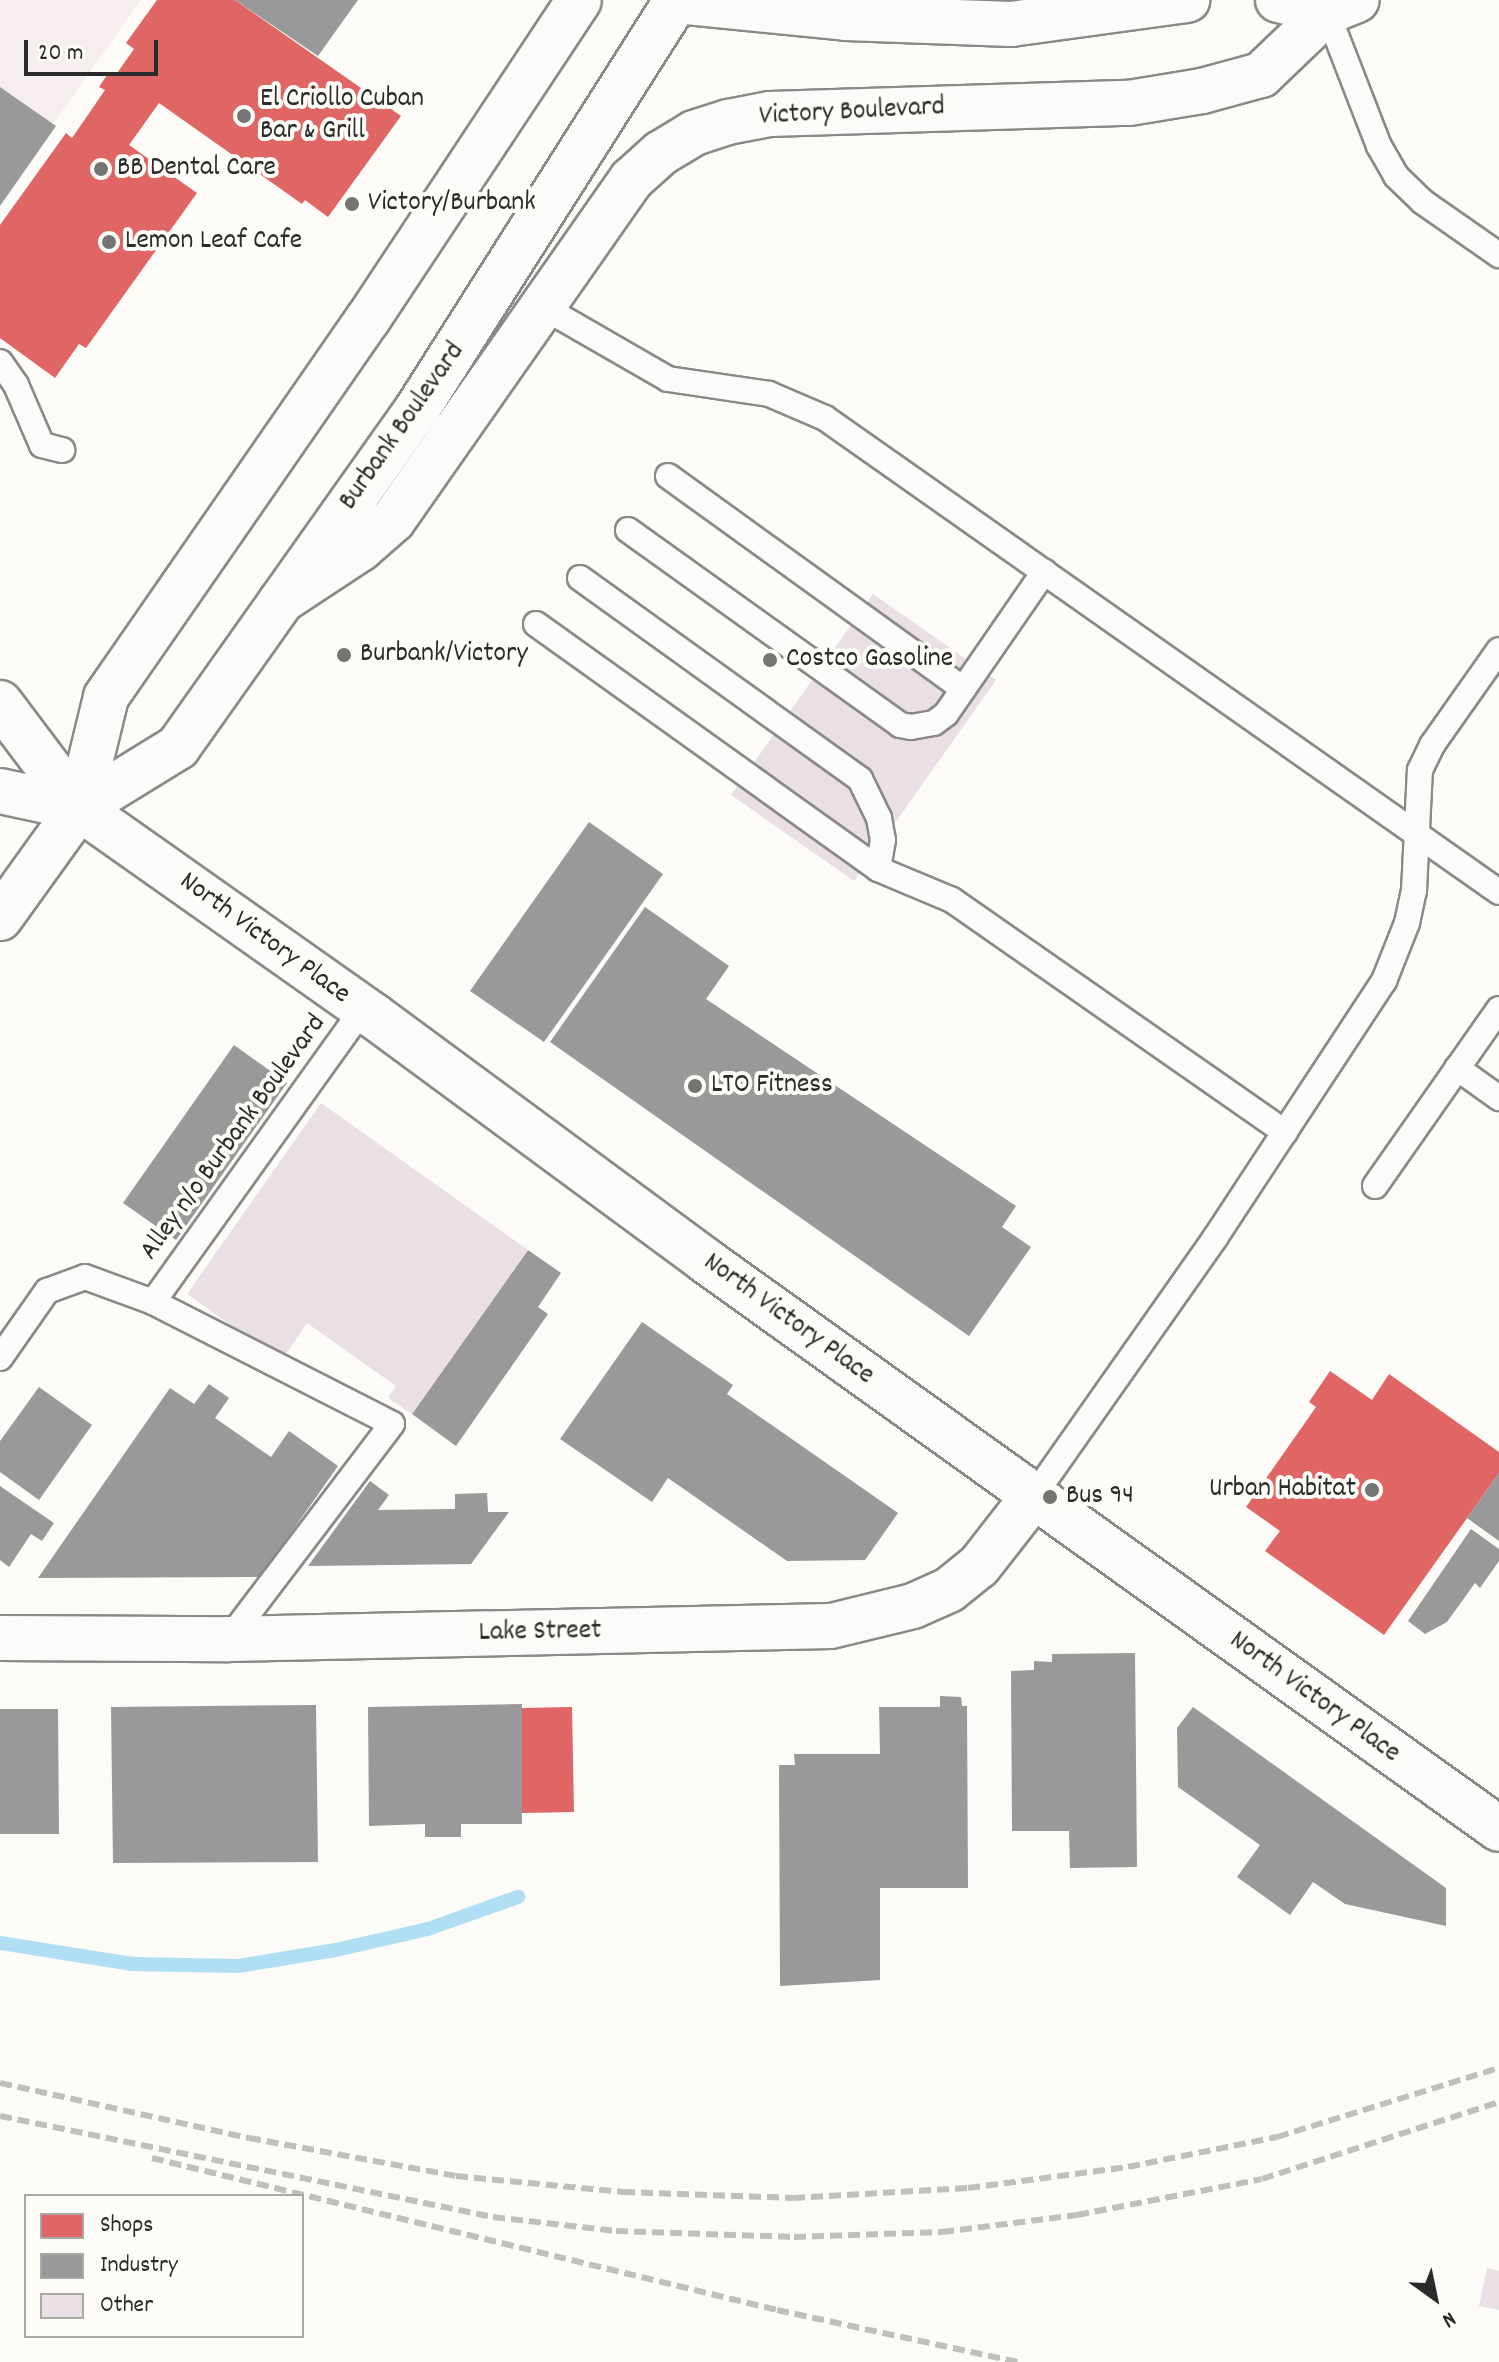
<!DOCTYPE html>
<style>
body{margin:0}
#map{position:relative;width:1499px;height:2362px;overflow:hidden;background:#fcfbf8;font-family:Dekko,sans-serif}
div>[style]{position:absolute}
.built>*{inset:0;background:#f5edee}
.shops>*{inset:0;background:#e06666}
.industry>*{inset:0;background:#999}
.stream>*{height:14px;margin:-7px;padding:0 7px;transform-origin:7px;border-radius:7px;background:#b0dff3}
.building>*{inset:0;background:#e9dfe4}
.roads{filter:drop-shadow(2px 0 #898987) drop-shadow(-2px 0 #898987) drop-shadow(0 2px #898987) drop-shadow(0 -2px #898987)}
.service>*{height:24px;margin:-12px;padding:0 12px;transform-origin:12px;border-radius:12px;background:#fbfbf9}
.minor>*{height:44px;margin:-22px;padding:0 22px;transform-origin:22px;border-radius:22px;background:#fbfbf9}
.secondary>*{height:44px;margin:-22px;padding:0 22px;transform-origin:22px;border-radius:22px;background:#fbfbf9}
.primary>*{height:44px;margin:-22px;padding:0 22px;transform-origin:22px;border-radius:22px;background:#fbfbf9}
.rail>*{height:6px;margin-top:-3px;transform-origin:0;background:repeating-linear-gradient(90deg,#c0bfbc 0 12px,transparent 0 18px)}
.dots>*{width:22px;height:22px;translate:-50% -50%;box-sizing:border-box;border:4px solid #fdfcf7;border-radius:50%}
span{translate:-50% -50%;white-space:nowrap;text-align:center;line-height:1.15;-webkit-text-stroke:8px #fdfcf7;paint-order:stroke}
.poi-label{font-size:28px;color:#2b2b2b}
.left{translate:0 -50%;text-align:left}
.right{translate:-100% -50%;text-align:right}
.street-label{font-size:28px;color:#2b2b2b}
.legend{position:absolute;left:24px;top:2194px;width:280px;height:144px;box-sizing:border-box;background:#fdfcf7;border:2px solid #a9a8a5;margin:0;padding:10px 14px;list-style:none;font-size:24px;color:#2b2b2b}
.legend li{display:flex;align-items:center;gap:16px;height:40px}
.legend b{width:40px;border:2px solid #a9a8a5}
.north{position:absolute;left:1395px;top:2258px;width:80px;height:80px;-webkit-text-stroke:6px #fdfcf7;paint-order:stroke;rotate:147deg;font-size:22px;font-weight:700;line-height:32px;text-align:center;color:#2b2b2b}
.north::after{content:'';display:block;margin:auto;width:28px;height:36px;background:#2b2b2b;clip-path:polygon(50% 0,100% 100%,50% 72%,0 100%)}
.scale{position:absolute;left:24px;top:40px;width:134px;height:36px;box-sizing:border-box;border:4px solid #2b2b2b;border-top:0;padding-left:10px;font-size:24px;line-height:28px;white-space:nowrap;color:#2b2b2b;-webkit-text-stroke:6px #fdfcf7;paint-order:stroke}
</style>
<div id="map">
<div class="built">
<div style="clip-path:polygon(0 0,141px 0,0 199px)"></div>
</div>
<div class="shops">
<div style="clip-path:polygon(157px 0,235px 0,401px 116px,328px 217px,305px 200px,302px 204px,159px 103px,129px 145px,197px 193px,86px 348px,79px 344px,55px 378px,0 338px,0 225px,66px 133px,72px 138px,105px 90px,99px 87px,109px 72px,115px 76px,134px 49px,126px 43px)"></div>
<div style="clip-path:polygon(1330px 1371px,1372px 1400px,1389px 1374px,1499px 1452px,1499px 1473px,1384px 1635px,1265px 1551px,1280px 1531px,1246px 1507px,1316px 1407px,1309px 1402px)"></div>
<div style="clip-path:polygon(572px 1707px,574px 1812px,522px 1813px,522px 1708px)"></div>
</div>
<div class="industry">
<div style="clip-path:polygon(235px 0,358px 0,318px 56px)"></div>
<div style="clip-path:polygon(0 87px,56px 126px,0 206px)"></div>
<div style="clip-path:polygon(589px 822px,663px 874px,544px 1042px,470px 991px)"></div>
<div style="clip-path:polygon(645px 907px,729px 966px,706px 999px,1016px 1206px,1002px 1227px,1031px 1247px,969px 1336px,550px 1042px)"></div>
<div style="clip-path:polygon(234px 1045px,287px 1083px,176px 1240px,123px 1203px)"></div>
<div style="clip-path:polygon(528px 1250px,561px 1273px,538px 1307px,548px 1314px,456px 1446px,412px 1414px)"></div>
<div style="clip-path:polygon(642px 1322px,733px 1385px,727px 1394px,898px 1513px,865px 1560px,787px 1561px,668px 1478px,652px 1502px,560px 1439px)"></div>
<div style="clip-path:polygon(209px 1384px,229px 1398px,215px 1418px,271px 1457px,289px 1431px,338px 1466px,260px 1577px,38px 1578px,170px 1388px,194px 1404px)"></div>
<div style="clip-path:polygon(39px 1387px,92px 1425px,39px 1500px,0 1472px,0 1441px)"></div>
<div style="clip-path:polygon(1499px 1473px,1499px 1541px,1467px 1518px)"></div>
<div style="clip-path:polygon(370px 1481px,389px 1495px,378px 1510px,455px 1509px,455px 1494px,487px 1493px,488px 1512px,509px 1512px,471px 1564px,308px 1566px)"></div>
<div style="clip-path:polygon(0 1486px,54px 1523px,42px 1541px,31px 1534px,9px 1567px,0 1560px)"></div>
<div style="clip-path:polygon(1471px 1529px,1499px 1549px,1499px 1561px,1480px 1588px,1475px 1583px,1447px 1622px,1425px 1634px,1408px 1621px)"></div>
<div style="clip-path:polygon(1135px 1653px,1137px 1867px,1070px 1868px,1069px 1831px,1012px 1831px,1011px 1671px,1034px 1670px,1034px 1661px,1052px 1662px,1052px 1654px)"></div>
<div style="clip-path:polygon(940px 1696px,961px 1697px,962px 1706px,967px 1706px,968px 1888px,880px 1888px,880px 1980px,780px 1986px,779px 1765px,795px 1765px,794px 1754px,880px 1754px,879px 1707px,940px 1707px)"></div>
<div style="clip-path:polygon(522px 1704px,522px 1824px,461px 1824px,461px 1837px,425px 1837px,425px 1824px,369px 1826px,368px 1707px)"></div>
<div style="clip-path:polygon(316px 1705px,318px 1862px,113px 1863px,111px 1707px)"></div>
<div style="clip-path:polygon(1193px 1707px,1446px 1888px,1446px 1926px,1345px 1904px,1313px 1882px,1290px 1915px,1237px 1877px,1260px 1845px,1178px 1787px,1177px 1728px)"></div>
<div style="clip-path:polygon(0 1709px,58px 1709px,59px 1834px,0 1834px)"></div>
</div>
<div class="stream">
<div style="left:0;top:1943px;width:134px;rotate:9deg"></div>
<div style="left:132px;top:1964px;width:106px;rotate:1.1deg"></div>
<div style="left:238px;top:1966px;width:99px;rotate:-9.3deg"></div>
<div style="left:336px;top:1950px;width:94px;rotate:-12.9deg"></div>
<div style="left:428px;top:1929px;width:96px;rotate:-19.6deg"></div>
</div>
<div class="building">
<div style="clip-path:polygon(873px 594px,996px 680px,854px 881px,731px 795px)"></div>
<div style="clip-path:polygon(321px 1103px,528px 1250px,412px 1414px,388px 1398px,396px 1386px,307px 1323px,286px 1354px,238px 1330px,187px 1294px)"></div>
<div style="clip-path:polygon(1487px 2268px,1499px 2271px,1499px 2310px,1479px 2306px)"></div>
</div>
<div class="roads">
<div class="service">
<div style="left:1327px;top:12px;width:144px;rotate:68.8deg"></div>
<div style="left:1379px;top:146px;width:34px;rotate:60deg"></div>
<div style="left:1396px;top:176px;width:37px;rotate:44deg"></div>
<div style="left:1423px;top:202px;width:93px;rotate:34.9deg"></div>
<div style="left:543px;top:307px;width:144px;rotate:29.9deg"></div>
<div style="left:668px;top:379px;width:102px;rotate:8.4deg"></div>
<div style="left:769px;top:394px;width:61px;rotate:23.2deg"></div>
<div style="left:825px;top:418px;width:824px;rotate:35.12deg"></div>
<div style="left:0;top:362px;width:28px;rotate:55deg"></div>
<div style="left:16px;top:385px;width:65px;rotate:66.6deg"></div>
<div style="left:42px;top:445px;width:21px;rotate:14deg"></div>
<div style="left:668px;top:476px;width:364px;rotate:35.8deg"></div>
<div style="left:628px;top:530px;width:335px;rotate:35.6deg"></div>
<div style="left:900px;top:725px;width:11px;rotate:10deg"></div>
<div style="left:911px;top:727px;width:23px;rotate:-10deg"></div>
<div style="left:934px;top:723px;width:15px;rotate:-37deg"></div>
<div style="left:946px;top:714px;width:173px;rotate:-55.4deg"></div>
<div style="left:580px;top:578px;width:345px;rotate:35.7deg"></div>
<div style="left:860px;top:779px;width:43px;rotate:64deg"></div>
<div style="left:879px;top:818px;width:22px;rotate:80deg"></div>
<div style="left:883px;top:840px;width:29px;rotate:100deg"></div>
<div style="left:536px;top:624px;width:421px;rotate:35.6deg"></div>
<div style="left:878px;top:869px;width:80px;rotate:22.7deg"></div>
<div style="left:952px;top:900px;width:406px;rotate:34.9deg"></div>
<div style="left:1457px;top:1068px;width:52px;rotate:35.5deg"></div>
<div style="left:1375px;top:1186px;width:216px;rotate:-55deg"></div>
<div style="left:153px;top:1302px;width:360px;rotate:-54.4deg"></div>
<div style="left:0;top:1358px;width:82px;rotate:-55deg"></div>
<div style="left:47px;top:1291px;width:40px;rotate:-20.2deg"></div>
<div style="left:85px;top:1277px;width:72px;rotate:20.2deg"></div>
<div style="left:153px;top:1302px;width:268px;rotate:27deg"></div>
<div style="left:392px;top:1424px;width:270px;rotate:127.2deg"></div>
<div style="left:1033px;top:1497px;width:317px;rotate:-54.9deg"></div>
<div style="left:1215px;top:1238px;width:308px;rotate:-56.7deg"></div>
<div style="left:1384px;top:981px;width:62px;rotate:-68.4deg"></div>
<div style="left:1407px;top:923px;width:33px;rotate:-78deg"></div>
<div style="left:1414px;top:891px;width:121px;rotate:-87.2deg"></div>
<div style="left:1420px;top:770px;width:28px;rotate:-64deg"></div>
<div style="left:1432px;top:745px;width:116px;rotate:-54.8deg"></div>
</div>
<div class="minor">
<div style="left:0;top:1638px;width:229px;rotate:0.3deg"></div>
<div style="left:229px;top:1639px;width:602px;rotate:-1.24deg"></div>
<div style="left:831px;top:1626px;width:84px;rotate:-13.7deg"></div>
<div style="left:913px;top:1606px;width:39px;rotate:-24deg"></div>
<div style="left:949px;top:1590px;width:38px;rotate:-39deg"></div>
<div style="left:979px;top:1566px;width:88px;rotate:-52deg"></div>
</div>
<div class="secondary">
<div style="left:1278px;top:0;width:50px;rotate:13.8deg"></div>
<div style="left:677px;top:1px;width:170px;rotate:5.7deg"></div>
<div style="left:846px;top:18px;width:165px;rotate:2.1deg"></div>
<div style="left:1011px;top:24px;width:178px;rotate:-7.8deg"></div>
<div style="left:281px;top:601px;width:95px;rotate:-33.4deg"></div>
<div style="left:360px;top:549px;width:44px;rotate:-41.3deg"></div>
<div style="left:393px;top:520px;width:416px;rotate:-55deg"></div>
<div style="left:632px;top:179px;width:39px;rotate:-42deg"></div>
<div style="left:661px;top:153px;width:39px;rotate:-31deg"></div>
<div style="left:694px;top:133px;width:36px;rotate:-18deg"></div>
<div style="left:728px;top:122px;width:43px;rotate:-10.8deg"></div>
<div style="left:770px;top:114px;width:359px;rotate:-1.8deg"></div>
<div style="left:1129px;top:103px;width:74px;rotate:-9.3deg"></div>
<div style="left:1202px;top:91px;width:61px;rotate:-15.2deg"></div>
<div style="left:1261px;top:75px;width:91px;rotate:-43.7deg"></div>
<div style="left:1327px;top:12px;width:32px;rotate:-22deg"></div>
</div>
<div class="primary">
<div style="left:0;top:703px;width:131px;rotate:53deg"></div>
<div style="left:79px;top:808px;width:361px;rotate:35.2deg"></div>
<div style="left:374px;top:1016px;width:413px;rotate:36.4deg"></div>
<div style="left:706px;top:1261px;width:975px;rotate:35.61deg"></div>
<div style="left:0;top:791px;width:81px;rotate:12.1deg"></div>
<div style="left:79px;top:808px;width:114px;rotate:-76.3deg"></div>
<div style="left:106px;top:697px;width:460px;rotate:-55.3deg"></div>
<div style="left:368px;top:319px;width:382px;rotate:-56.5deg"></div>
<div style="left:0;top:918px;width:135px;rotate:-54.3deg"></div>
<div style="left:79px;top:808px;width:116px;rotate:-31.6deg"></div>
<div style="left:178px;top:747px;width:412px;rotate:-54.7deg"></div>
<div style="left:416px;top:411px;width:487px;rotate:-57.6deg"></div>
</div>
</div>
<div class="rail">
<div style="left:0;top:2083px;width:255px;rotate:12.5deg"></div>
<div style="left:249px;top:2138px;width:210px;rotate:10.4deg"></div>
<div style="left:456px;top:2176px;width:168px;rotate:5.5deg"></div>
<div style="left:623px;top:2192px;width:170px;rotate:2deg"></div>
<div style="left:793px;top:2198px;width:175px;rotate:-3.3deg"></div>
<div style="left:968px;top:2188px;width:161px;rotate:-7.5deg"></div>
<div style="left:1128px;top:2167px;width:152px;rotate:-11.4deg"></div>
<div style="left:1277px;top:2137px;width:232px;rotate:-17.3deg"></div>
<div style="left:0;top:2116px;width:503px;rotate:11.58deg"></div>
<div style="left:493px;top:2217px;width:124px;rotate:6.5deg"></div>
<div style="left:616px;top:2231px;width:178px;rotate:1.9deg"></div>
<div style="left:794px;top:2237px;width:148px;rotate:-1.9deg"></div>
<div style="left:942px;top:2232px;width:136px;rotate:-7.2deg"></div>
<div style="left:1077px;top:2215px;width:188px;rotate:-11deg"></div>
<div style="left:1262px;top:2179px;width:249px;rotate:-18deg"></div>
<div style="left:152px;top:2158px;width:643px;rotate:13.67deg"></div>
<div style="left:777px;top:2310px;width:246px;rotate:12.2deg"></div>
</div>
<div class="dots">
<div style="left:244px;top:116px;background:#747473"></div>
<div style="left:101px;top:169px;background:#747473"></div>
<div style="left:352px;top:204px;background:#747473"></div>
<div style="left:109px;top:242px;background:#747473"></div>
<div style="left:344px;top:655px;background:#747473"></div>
<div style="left:770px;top:660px;background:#747473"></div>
<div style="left:695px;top:1086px;background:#747473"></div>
<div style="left:1372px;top:1490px;background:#747473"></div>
<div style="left:1050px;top:1497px;background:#747473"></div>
</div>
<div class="poi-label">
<span class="left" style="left:260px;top:116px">El Criollo Cuban<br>Bar &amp; Grill</span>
<span class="left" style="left:117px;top:169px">BB Dental Care</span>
<span class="left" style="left:368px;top:204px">Victory/Burbank</span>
<span class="left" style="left:125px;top:242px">Lemon Leaf Cafe</span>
<span class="left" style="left:360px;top:655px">Burbank/Victory</span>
<span class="left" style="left:786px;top:660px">Costco Gasoline</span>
<span class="left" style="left:711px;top:1086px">LTO Fitness</span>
<span class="right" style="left:1356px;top:1490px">Urban Habitat</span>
<span class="left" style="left:1066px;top:1497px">Bus 94</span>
</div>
<div class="street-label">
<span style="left:852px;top:113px;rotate:-3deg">Victory Boulevard</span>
<span style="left:403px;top:427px;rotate:-55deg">Burbank Boulevard</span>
<span style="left:264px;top:939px;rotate:36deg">North Victory Place</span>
<span style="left:234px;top:1138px;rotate:-54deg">Alley n/o Burbank Boulevard</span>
<span style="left:788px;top:1320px;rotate:36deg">North Victory Place</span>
<span style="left:540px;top:1633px;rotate:-1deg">Lake Street</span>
<span style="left:1314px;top:1698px;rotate:36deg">North Victory Place</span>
</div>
<ul class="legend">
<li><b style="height:22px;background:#e06666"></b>Shops</li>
<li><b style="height:22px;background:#999"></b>Industry</li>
<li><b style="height:22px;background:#e9dfe4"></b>Other</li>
</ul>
<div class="north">N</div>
<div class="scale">20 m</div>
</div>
